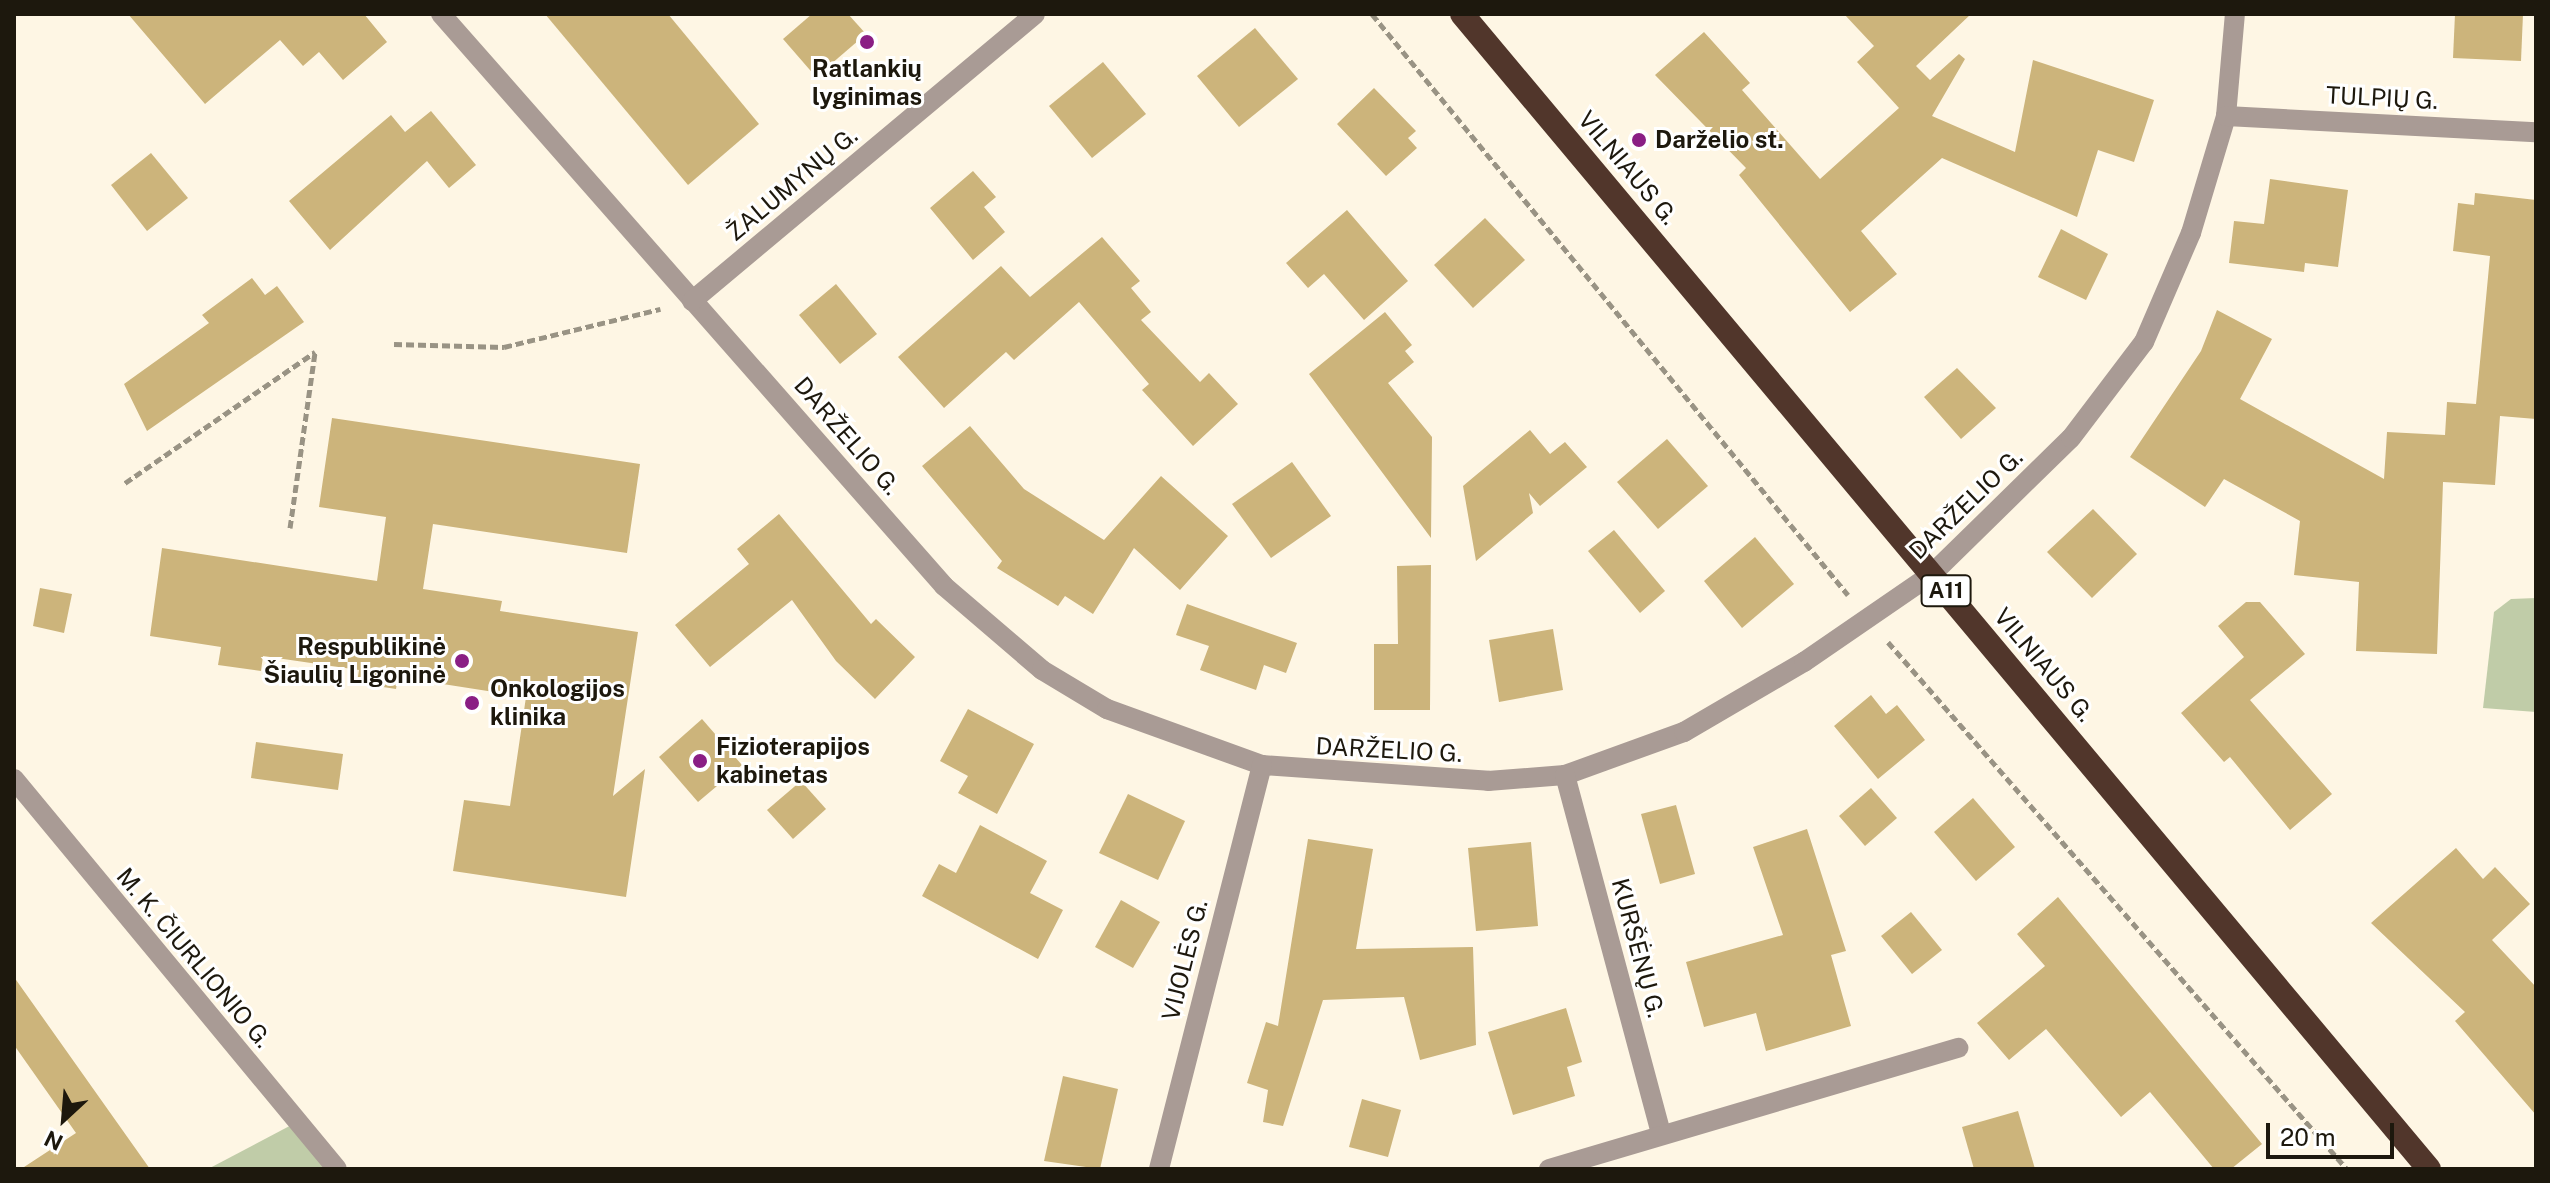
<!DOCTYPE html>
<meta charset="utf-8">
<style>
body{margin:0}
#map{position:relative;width:2550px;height:1183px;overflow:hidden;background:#fef6e4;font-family:"Public Sans",sans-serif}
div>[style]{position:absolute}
.green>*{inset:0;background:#c0cca8}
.building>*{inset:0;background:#ccb47b}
.path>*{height:5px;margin-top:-2.5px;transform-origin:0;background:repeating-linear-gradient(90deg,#999384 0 8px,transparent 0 12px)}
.minor>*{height:20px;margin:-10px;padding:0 10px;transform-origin:10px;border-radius:10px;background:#a99b95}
.highway>*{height:24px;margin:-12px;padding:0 12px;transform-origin:12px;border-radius:12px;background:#51362b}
.dots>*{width:22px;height:22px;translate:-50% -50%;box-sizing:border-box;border:4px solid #fff;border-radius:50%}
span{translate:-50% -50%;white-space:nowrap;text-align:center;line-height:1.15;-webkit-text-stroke:6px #fff;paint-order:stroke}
.shield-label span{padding:2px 6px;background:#fff;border:2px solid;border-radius:6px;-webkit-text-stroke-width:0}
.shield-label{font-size:22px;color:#1d180d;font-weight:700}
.poi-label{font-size:24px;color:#1d180d;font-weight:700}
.left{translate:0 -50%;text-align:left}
.right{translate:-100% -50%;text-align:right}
.street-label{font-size:24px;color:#1d180d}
.frame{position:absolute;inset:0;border:16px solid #1d180d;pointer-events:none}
.north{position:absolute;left:24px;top:1079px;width:80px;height:80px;-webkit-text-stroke:6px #fff;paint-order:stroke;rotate:206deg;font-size:22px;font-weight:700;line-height:32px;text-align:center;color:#1d180d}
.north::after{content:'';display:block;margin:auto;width:28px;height:36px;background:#1d180d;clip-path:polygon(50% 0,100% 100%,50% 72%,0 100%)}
.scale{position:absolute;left:2266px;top:1123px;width:128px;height:36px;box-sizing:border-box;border:4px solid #1d180d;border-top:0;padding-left:10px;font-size:24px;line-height:28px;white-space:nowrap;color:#1d180d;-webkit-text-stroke:6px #fff;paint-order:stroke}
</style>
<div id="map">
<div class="green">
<div style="clip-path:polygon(2536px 598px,2536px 712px,2483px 708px,2494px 612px,2511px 599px)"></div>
<div style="clip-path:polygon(299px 1121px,337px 1169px,208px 1169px)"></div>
</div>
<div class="building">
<div style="clip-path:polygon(128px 14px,364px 14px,387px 42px,343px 80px,319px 52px,303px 66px,280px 40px,205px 104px)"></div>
<div style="clip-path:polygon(545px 14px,668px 14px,759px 124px,688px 185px)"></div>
<div style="clip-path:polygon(812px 14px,848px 14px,866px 34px,816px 77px,783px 39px)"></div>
<div style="clip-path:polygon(1844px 14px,1971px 14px,1916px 66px,1930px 80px,1959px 54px,1965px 59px,1932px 116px,2015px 152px,2033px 60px,2154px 100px,2134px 162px,2098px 150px,2077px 217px,1942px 158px,1861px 231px,1897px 274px,1850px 312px,1739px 175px,1746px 168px,1655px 75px,1704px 32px,1750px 83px,1742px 90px,1820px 179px,1899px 108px,1857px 62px,1874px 46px)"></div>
<div style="clip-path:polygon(2455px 14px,2523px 14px,2521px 61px,2453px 58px)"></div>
<div style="clip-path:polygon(1255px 28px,1298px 79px,1239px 127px,1197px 76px)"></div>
<div style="clip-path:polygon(1103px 62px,1146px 114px,1092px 158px,1049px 106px)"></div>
<div style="clip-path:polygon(1374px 88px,1416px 131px,1408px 138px,1417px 148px,1386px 176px,1337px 124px)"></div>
<div style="clip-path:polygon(431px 111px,476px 165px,449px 188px,427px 161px,330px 250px,289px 201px,391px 115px,405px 132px)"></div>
<div style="clip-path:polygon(151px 153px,188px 198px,147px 231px,111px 185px)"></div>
<div style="clip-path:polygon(973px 171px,996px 197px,984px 207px,1005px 232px,973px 260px,930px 208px)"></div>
<div style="clip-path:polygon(2270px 179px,2348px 190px,2338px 267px,2305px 263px,2304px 272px,2229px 263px,2234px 221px,2264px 224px)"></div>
<div style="clip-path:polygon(2475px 193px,2536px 200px,2536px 419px,2500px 416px,2495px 485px,2443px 482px,2437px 654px,2356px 651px,2359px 582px,2294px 575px,2300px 521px,2224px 479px,2205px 507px,2130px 457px,2201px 351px,2217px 310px,2272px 339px,2240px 399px,2384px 479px,2387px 432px,2445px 435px,2447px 402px,2476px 404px,2490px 256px,2453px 251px,2458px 203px,2474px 205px)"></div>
<div style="clip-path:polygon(1347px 210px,1408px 281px,1364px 320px,1324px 274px,1308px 288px,1286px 263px)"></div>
<div style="clip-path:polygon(1485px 218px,1525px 260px,1473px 308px,1434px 265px)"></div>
<div style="clip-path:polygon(2061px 229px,2108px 254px,2086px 300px,2038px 277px)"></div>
<div style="clip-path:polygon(1102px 237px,1140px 281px,1131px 288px,1151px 312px,1141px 320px,1200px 382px,1209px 373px,1238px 404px,1193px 446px,1142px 390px,1149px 384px,1079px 302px,1014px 360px,1006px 352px,944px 408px,898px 357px,1001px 266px,1030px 297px)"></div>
<div style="clip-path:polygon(252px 278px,265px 295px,277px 286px,304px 322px,147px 431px,124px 384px,209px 323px,202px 315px)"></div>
<div style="clip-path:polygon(836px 284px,877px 334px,840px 364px,799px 315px)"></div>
<div style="clip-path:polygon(1385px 312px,1412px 345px,1405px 351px,1414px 362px,1388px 383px,1432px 437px,1431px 538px,1309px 374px)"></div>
<div style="clip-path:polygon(1957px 368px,1996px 408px,1961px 439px,1924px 397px)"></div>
<div style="clip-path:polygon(332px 418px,640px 464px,627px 553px,433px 524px,423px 589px,502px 601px,500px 611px,638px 632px,613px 796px,645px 769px,626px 897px,453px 871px,464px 800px,510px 806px,526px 697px,398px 677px,396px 689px,357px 683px,359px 670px,263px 656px,261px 671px,218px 665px,221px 647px,150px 636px,162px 548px,377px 581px,386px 517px,319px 507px)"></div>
<div style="clip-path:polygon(970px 426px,1024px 489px,1104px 540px,1161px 476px,1228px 536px,1180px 590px,1134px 548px,1093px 614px,1065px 596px,1058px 606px,997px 568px,1002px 561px,922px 466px)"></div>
<div style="clip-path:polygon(1530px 430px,1550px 454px,1565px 442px,1587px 467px,1540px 506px,1529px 493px,1533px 513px,1476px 561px,1463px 486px)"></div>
<div style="clip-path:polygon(1667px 439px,1708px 486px,1658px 529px,1617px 482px)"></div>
<div style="clip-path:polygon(1292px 462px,1331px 516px,1271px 558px,1232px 504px)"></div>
<div style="clip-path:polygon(2093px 509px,2137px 554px,2092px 598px,2047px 552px)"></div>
<div style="clip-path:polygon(779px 514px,871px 624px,876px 619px,915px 657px,875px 699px,836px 661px,792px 600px,710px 667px,675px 625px,749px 564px,737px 549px)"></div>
<div style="clip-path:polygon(1614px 530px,1665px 591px,1640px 613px,1588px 551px)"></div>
<div style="clip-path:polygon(1755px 537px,1794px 584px,1742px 628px,1704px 581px)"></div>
<div style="clip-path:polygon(1431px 565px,1430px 710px,1374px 710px,1374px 644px,1398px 644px,1397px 566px)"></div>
<div style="clip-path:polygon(40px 588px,72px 594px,64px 633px,33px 626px)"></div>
<div style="clip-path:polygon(2246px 602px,2260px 602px,2305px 654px,2250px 700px,2332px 794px,2290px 830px,2230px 757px,2224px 762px,2181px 713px,2244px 657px,2218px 626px)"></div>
<div style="clip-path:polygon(1187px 604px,1297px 643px,1286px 673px,1264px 665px,1256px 690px,1200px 670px,1209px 646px,1176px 635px)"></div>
<div style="clip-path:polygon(1553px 629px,1563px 690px,1499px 702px,1489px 640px)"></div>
<div style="clip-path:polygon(1871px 695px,1886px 714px,1897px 705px,1925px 740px,1878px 779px,1834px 726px)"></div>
<div style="clip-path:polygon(968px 709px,1034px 744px,997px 814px,958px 793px,968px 776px,940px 761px)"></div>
<div style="clip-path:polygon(702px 719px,742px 765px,698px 802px,659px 757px)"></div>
<div style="clip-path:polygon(256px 742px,343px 754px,338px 790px,251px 778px)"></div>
<div style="clip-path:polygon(801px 781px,826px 809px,793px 839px,767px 810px)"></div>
<div style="clip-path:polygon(1871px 788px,1897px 818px,1865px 846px,1839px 816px)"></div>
<div style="clip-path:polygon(1128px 794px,1185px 821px,1158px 880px,1099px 853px)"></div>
<div style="clip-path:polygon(1973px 798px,2015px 847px,1976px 881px,1934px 832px)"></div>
<div style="clip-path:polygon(1676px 805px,1695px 874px,1660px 884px,1641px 814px)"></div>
<div style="clip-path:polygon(980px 825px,1047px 861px,1030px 893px,1063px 910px,1038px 959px,922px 896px,939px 864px,956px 873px)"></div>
<div style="clip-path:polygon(1807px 829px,1846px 951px,1831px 955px,1851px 1026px,1766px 1051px,1756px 1013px,1704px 1027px,1686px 962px,1783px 935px,1753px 847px)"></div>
<div style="clip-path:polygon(1308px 839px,1373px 849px,1356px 949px,1473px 947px,1476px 1045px,1420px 1060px,1404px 997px,1323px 1000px,1283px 1126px,1263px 1122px,1268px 1090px,1247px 1083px,1266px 1022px,1278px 1026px)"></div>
<div style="clip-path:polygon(1531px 842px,1538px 926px,1476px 931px,1468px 848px)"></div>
<div style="clip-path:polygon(2456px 848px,2483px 879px,2495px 867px,2530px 904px,2492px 940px,2536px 987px,2536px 1115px,2455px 1021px,2465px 1012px,2371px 923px)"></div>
<div style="clip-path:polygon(2058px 897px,2262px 1144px,2231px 1169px,2214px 1169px,2150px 1092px,2121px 1117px,2046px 1029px,2009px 1060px,1977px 1023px,2045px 966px,2017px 934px)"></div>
<div style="clip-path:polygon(1121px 900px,1160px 922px,1133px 968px,1095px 947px)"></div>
<div style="clip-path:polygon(1911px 912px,1942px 950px,1912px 974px,1881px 936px)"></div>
<div style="clip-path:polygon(14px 977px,150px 1169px,21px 1169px,76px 1133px,14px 1045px)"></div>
<div style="clip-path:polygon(1566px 1008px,1582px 1062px,1567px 1067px,1575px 1096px,1513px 1115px,1488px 1032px)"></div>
<div style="clip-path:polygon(1063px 1076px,1118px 1089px,1100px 1169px,1044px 1161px)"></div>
<div style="clip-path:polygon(1362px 1099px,1401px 1110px,1388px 1157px,1349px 1147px)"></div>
<div style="clip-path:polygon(2018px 1111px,2035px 1169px,1974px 1169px,1962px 1127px)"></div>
</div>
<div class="path">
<div style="left:1372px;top:14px;width:751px;rotate:50.67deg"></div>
<div style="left:394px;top:344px;width:110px;rotate:1.6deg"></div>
<div style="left:504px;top:347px;width:161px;rotate:-13.7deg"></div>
<div style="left:125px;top:483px;width:231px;rotate:-34.6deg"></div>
<div style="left:290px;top:528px;width:178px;rotate:-81.9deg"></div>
<div style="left:1888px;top:642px;width:699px;rotate:48.95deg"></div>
</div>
<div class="minor">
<div style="left:441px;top:14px;width:762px;rotate:48.67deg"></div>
<div style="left:944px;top:586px;width:129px;rotate:40.6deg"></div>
<div style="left:1042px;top:670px;width:76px;rotate:31deg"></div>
<div style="left:1107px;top:709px;width:165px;rotate:19.9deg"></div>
<div style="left:1262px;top:765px;width:227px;rotate:4deg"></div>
<div style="left:1488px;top:781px;width:77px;rotate:-4.5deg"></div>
<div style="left:1565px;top:775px;width:127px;rotate:-19.9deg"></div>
<div style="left:1684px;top:732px;width:139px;rotate:-30.3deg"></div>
<div style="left:1804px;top:662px;width:155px;rotate:-34.5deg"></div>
<div style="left:1932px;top:574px;width:194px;rotate:-44.4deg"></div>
<div style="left:2071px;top:438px;width:121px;rotate:-52.8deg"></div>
<div style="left:2144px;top:342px;width:119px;rotate:-66.7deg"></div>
<div style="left:2191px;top:233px;width:122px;rotate:-73.3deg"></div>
<div style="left:2226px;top:116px;width:102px;rotate:-85deg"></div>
<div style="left:2226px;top:116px;width:310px;rotate:3deg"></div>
<div style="left:692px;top:301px;width:447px;rotate:-39.9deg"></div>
<div style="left:1565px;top:775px;width:372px;rotate:75deg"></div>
<div style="left:14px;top:779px;width:506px;rotate:50.37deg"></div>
<div style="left:1159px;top:1169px;width:417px;rotate:-75.7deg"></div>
<div style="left:1549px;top:1169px;width:427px;rotate:-16.5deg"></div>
</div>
<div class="highway">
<div style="left:1462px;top:14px;width:1506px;rotate:50.06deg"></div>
</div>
<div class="dots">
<div style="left:867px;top:42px;background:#8a1e84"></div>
<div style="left:1639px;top:140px;background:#8a1e84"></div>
<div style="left:462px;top:661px;background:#8a1e84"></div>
<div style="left:472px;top:703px;background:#8a1e84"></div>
<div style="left:700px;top:761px;background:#8a1e84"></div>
</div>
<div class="shield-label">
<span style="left:1946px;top:591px">A11</span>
</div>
<div class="poi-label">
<span style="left:867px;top:83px">Ratlankių<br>lyginimas</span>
<span class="left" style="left:1655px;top:140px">Darželio st.</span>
<span class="right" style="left:446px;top:661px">Respublikinė<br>Šiaulių Ligoninė</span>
<span class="left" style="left:490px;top:703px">Onkologijos<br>klinika</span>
<span class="left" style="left:716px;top:761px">Fizioterapijos<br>kabinetas</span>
</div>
<div class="street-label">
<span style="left:2382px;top:98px;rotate:3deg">TULPIŲ G.</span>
<span style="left:1628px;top:168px;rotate:50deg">VILNIAUS G.</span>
<span style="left:792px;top:184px;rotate:-40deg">ŽALUMYNŲ G.</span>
<span style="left:847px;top:436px;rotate:49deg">DARŽELIO G.</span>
<span style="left:1966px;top:504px;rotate:-44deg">DARŽELIO G.</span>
<span style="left:2044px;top:665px;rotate:50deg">VILNIAUS G.</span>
<span style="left:1389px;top:750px;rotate:3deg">DARŽELIO G.</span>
<span style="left:1638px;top:948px;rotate:75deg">KURŠĖNŲ G.</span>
<span style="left:194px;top:958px;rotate:50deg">M. K. ČIURLIONIO G.</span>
<span style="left:1185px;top:960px;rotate:-76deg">VIJOLĖS G.</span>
</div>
<div class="frame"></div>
<div class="north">N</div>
<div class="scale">20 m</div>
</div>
